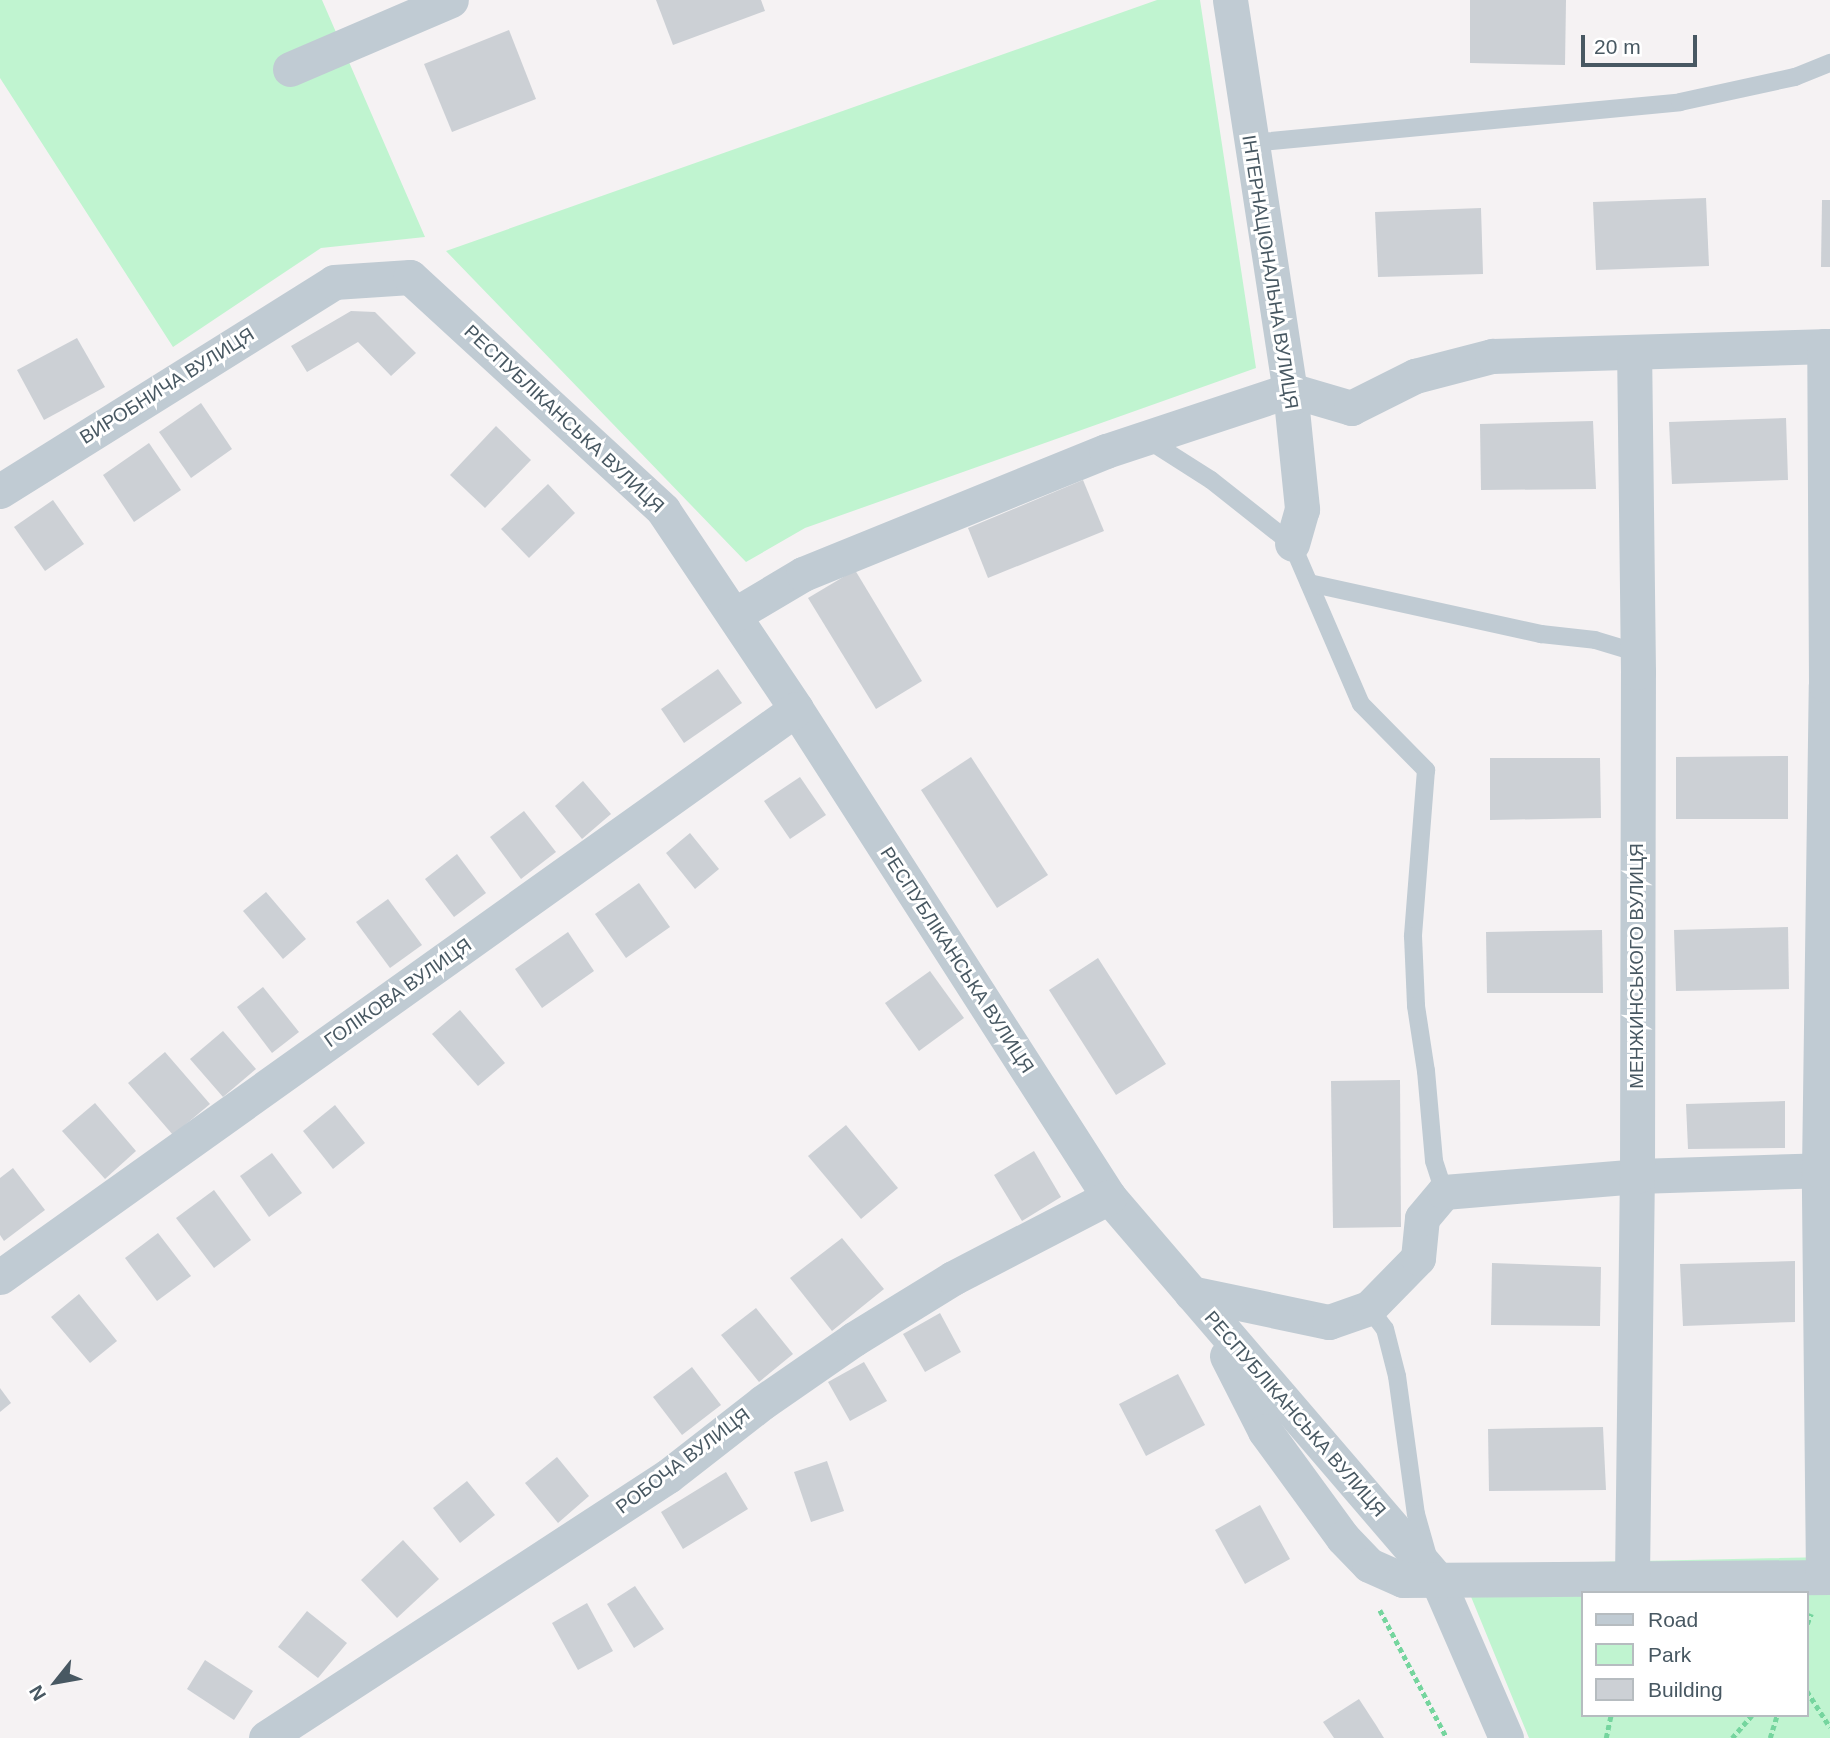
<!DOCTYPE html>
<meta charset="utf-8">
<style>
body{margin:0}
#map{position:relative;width:1830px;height:1738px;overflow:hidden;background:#f5f2f3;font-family:Helvetica,sans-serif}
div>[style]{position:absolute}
.green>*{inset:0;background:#c0f4d0}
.building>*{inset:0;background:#ccd0d5}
.path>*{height:4.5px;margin-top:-2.25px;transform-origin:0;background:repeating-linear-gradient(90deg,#75d59e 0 5px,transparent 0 8.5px)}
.lane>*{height:18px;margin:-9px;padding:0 9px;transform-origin:9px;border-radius:9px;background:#c0cbd3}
.street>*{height:35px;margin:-17.5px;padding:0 17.5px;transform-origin:17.5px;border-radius:17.5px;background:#c0cbd3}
span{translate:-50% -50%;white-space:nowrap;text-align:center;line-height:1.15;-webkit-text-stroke:6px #fff;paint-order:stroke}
.street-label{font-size:19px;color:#485862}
.legend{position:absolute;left:1581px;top:1591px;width:228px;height:126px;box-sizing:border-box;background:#fff;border:2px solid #b6bcc0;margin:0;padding:9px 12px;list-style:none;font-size:21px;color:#485862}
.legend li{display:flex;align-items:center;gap:14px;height:35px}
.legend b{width:35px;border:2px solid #b6bcc0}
.north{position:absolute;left:21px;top:1647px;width:70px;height:70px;-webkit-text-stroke:5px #fff;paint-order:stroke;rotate:239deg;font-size:19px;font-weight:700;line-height:28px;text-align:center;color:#485862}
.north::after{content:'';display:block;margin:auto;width:24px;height:32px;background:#485862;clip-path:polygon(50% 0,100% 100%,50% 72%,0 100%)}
.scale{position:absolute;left:1581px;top:35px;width:116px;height:32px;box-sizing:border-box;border:4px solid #485862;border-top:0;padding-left:9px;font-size:21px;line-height:24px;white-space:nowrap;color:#485862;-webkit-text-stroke:5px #fff;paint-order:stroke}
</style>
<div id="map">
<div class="green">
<div style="clip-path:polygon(0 0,322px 0,425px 237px,321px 248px,173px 347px,0 78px)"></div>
<div style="clip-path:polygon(1157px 0,1200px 0,1256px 368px,805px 528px,746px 562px,446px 251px)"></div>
<div style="clip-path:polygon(evenodd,1830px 1557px,1830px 1738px,1529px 1738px,1458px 1565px,1830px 1557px,1583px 1593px,1807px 1593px,1807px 1715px,1583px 1715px,1583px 1593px)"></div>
</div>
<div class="building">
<div style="clip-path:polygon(656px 0,761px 0,765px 11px,673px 45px)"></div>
<div style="clip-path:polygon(1470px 0,1566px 0,1565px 65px,1470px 63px)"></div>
<div style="clip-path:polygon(509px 30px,536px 99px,452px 132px,424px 64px)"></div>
<div style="clip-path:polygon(1706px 198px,1709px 266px,1596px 270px,1593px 202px)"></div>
<div style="clip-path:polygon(1822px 200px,1830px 200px,1830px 267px,1821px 267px)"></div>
<div style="clip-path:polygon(1481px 208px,1483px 274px,1378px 277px,1375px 212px)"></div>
<div style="clip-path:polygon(351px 311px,375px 312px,416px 353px,391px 376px,358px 342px,307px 372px,291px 346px)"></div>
<div style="clip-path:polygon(77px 338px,105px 387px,44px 420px,17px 370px)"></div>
<div style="clip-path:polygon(201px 403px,232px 449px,191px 478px,159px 432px)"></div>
<div style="clip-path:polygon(1786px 418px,1788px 480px,1672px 484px,1669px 422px)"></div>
<div style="clip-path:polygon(1593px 421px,1596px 489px,1481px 490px,1480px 424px)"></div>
<div style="clip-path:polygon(496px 426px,531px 460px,485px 508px,450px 475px)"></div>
<div style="clip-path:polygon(149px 443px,181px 490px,134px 522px,103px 475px)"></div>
<div style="clip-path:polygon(1083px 480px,1104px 531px,988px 578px,968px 528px)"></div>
<div style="clip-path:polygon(548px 484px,575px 513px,529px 558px,501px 529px)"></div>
<div style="clip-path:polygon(53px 500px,84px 544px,45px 571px,14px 527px)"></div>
<div style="clip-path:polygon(855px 570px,922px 681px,876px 709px,808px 598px)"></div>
<div style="clip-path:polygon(718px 669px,742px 703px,684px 743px,661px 709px)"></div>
<div style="clip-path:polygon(1788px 756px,1788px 819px,1676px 819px,1676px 757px)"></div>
<div style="clip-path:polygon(971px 757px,1048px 875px,997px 908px,921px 790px)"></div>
<div style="clip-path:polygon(1490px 758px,1600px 758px,1601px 818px,1490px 820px)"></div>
<div style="clip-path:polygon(800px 777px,826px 815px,790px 839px,764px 801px)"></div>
<div style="clip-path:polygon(583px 781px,611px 814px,582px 839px,555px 806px)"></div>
<div style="clip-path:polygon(524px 811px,556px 852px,521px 879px,490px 837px)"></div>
<div style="clip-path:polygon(690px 833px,719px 869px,695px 889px,666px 853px)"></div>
<div style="clip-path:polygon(457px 854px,486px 893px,454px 917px,425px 879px)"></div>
<div style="clip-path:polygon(639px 883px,670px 927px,626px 958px,595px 914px)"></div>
<div style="clip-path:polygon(266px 892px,306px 939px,283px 959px,243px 911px)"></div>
<div style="clip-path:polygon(388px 899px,422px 945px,390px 968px,356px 922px)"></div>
<div style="clip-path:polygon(1788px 927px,1789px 989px,1676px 991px,1674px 930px)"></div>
<div style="clip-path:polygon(1602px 930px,1603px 993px,1487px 993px,1486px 932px)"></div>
<div style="clip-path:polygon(568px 932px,594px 971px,542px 1008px,515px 969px)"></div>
<div style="clip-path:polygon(1098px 958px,1166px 1064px,1116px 1095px,1049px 990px)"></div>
<div style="clip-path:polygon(930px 971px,964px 1018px,919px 1051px,885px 1003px)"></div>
<div style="clip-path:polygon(263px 987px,299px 1032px,272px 1053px,237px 1007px)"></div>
<div style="clip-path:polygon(460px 1010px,505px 1063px,478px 1086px,432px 1034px)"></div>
<div style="clip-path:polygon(223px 1031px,256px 1069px,223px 1097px,190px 1059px)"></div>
<div style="clip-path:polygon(165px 1052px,210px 1104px,173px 1135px,128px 1083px)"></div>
<div style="clip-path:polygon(1400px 1080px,1401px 1227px,1333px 1228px,1331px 1081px)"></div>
<div style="clip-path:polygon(1785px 1101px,1785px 1148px,1688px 1149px,1686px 1104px)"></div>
<div style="clip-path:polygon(95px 1103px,136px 1151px,105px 1179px,62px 1131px)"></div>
<div style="clip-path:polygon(335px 1105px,365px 1143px,333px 1169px,303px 1131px)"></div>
<div style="clip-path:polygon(846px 1125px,898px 1188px,861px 1219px,808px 1156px)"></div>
<div style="clip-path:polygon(1034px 1151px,1061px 1197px,1022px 1221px,994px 1175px)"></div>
<div style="clip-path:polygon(272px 1153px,302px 1193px,269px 1217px,240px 1176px)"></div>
<div style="clip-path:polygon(13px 1168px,45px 1210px,4px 1241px,0 1235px,0 1178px)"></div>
<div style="clip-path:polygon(214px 1190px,251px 1240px,214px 1268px,176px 1218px)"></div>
<div style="clip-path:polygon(158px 1233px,191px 1276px,157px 1301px,125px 1258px)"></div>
<div style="clip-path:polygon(842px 1238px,884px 1289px,832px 1331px,790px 1278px)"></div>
<div style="clip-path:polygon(1795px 1261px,1795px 1322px,1683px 1326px,1680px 1264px)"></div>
<div style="clip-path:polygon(1492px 1263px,1601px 1267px,1600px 1326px,1491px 1325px)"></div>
<div style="clip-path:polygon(79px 1294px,117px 1341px,90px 1363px,51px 1317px)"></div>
<div style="clip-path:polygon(756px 1308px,793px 1354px,759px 1382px,721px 1335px)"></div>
<div style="clip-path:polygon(940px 1313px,961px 1352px,925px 1372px,903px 1334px)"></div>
<div style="clip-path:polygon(864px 1362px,887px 1401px,850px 1421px,828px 1382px)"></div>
<div style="clip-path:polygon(692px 1367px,721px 1405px,682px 1435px,653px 1397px)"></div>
<div style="clip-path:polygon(1178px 1374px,1205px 1425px,1146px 1456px,1119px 1404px)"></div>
<div style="clip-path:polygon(0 1388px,11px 1403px,0 1412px)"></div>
<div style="clip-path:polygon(1603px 1427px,1606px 1490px,1489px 1491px,1488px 1429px)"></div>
<div style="clip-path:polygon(557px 1457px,589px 1496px,558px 1523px,525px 1483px)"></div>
<div style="clip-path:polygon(827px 1461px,844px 1511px,811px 1522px,794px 1472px)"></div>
<div style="clip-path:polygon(726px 1472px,748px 1509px,683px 1549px,661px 1512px)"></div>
<div style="clip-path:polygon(467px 1481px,495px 1515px,460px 1543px,433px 1508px)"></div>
<div style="clip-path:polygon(1260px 1505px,1290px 1559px,1245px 1584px,1215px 1530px)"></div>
<div style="clip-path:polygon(403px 1540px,439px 1579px,397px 1618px,361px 1580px)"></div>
<div style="clip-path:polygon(635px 1586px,664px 1629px,634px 1648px,607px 1604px)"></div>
<div style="clip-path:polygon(587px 1603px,613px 1651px,578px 1670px,552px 1623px)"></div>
<div style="clip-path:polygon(307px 1611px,347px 1643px,318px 1678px,278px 1647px)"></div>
<div style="clip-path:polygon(205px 1660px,253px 1691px,234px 1720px,187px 1689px)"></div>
<div style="clip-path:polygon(1359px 1699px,1376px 1725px,1384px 1738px,1334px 1738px,1323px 1722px)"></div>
</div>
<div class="path">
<div style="left:1380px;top:1610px;width:144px;rotate:62.4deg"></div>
<div style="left:1807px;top:1624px;width:11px;rotate:-68deg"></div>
<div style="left:1807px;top:1691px;width:43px;rotate:57.4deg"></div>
<div style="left:1606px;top:1738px;width:24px;rotate:-78deg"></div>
<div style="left:1732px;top:1738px;width:30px;rotate:-49deg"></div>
<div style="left:1770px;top:1738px;width:24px;rotate:-73deg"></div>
</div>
<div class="lane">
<div style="left:1250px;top:143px;width:432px;rotate:-5.4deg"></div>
<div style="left:1680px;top:102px;width:118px;rotate:-12.3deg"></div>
<div style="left:1795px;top:77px;width:38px;rotate:-22deg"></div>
<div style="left:1145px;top:438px;width:78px;rotate:32.5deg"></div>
<div style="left:1211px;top:480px;width:103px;rotate:38.3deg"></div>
<div style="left:1292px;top:544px;width:174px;rotate:66.7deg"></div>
<div style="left:1361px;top:704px;width:93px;rotate:45.4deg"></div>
<div style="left:1426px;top:770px;width:167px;rotate:94.5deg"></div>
<div style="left:1413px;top:936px;width:70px;rotate:87.5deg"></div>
<div style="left:1416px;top:1006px;width:66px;rotate:81.3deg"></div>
<div style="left:1426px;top:1071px;width:90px;rotate:84.9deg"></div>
<div style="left:1434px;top:1161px;width:33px;rotate:72deg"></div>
<div style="left:1309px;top:583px;width:238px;rotate:12.4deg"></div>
<div style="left:1541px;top:634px;width:54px;rotate:6.3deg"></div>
<div style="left:1595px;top:640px;width:45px;rotate:16.8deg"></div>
<div style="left:1369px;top:1308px;width:26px;rotate:53deg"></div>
<div style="left:1385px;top:1329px;width:49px;rotate:75.7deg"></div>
<div style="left:1397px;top:1376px;width:139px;rotate:82.2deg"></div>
<div style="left:1416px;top:1514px;width:41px;rotate:74.2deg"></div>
</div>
<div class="street">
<div style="left:1230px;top:0;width:395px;rotate:81.3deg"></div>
<div style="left:1290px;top:390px;width:120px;rotate:84.2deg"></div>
<div style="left:1302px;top:509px;width:36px;rotate:106deg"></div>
<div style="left:290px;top:69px;width:175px;rotate:-23.2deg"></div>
<div style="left:0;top:491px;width:394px;rotate:-32deg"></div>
<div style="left:334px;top:282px;width:76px;rotate:-3.8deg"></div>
<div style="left:410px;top:277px;width:344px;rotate:42.6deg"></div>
<div style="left:663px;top:510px;width:239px;rotate:56.2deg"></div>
<div style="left:796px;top:709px;width:580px;rotate:57.32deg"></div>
<div style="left:1109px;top:1197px;width:503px;rotate:49.35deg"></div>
<div style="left:1437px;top:1579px;width:173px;rotate:66.5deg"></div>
<div style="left:734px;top:615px;width:80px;rotate:-30.7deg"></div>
<div style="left:803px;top:574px;width:327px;rotate:-22.1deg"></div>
<div style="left:1106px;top:451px;width:194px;rotate:-18.3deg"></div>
<div style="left:1290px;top:390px;width:64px;rotate:16.4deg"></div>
<div style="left:1351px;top:408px;width:72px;rotate:-26.6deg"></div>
<div style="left:1415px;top:376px;width:80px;rotate:-14.6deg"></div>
<div style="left:1492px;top:356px;width:338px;rotate:-1.7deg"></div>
<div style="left:0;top:1277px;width:978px;rotate:-35.51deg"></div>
<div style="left:1191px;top:1293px;width:141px;rotate:11.9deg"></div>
<div style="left:1329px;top:1322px;width:42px;rotate:-19.3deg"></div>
<div style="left:1369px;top:1308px;width:70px;rotate:-45.6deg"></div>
<div style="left:1418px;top:1258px;width:40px;rotate:-84.3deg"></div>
<div style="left:1422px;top:1218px;width:34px;rotate:-50deg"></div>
<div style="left:1444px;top:1192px;width:194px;rotate:-4.7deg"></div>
<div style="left:1637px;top:1176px;width:193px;rotate:-1.8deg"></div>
<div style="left:1227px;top:1356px;width:84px;rotate:63.1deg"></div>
<div style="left:1265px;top:1431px;width:132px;rotate:53.9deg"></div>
<div style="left:1343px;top:1538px;width:37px;rotate:46deg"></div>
<div style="left:1369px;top:1565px;width:37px;rotate:24deg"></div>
<div style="left:1403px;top:1580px;width:427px;rotate:-0.4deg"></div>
<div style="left:1823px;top:1577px;width:407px;rotate:-90.6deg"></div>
<div style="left:1819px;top:1170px;width:485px;rotate:-89.2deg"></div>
<div style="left:1826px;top:685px;width:339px;rotate:-90.3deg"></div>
<div style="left:1632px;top:1578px;width:402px;rotate:-89.3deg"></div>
<div style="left:1637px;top:1176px;width:504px;rotate:-89.89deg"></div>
<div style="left:1638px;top:672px;width:318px;rotate:-90.7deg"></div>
<div style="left:266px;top:1738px;width:480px;rotate:-33.1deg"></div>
<div style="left:668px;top:1476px;width:120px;rotate:-37.9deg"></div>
<div style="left:763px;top:1402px;width:111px;rotate:-34.7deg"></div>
<div style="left:854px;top:1339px;width:116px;rotate:-31.6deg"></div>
<div style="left:953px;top:1278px;width:176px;rotate:-27.4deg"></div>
</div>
<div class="street-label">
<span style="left:1270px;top:272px;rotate:81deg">ІНТЕРНАЦІОНАЛЬНА ВУЛИЦЯ</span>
<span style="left:167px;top:386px;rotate:-32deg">ВИРОБНИЧА ВУЛИЦЯ</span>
<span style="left:564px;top:419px;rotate:43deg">РЕСПУБЛІКАНСЬКА ВУЛИЦЯ</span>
<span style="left:957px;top:960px;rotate:57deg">РЕСПУБЛІКАНСЬКА ВУЛИЦЯ</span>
<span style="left:1637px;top:966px;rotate:-90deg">МЕНЖИНСЬКОГО ВУЛИЦЯ</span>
<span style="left:398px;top:993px;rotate:-35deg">ГОЛІКОВА ВУЛИЦЯ</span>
<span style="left:1295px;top:1414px;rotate:49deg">РЕСПУБЛІКАНСЬКА ВУЛИЦЯ</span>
<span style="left:683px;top:1461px;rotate:-37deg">РОБОЧА ВУЛИЦЯ</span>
</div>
<ul class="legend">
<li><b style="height:9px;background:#c0cbd3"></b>Road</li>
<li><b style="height:19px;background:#c0f4d0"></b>Park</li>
<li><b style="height:19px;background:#ccd0d5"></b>Building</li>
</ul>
<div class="north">N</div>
<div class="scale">20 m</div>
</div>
